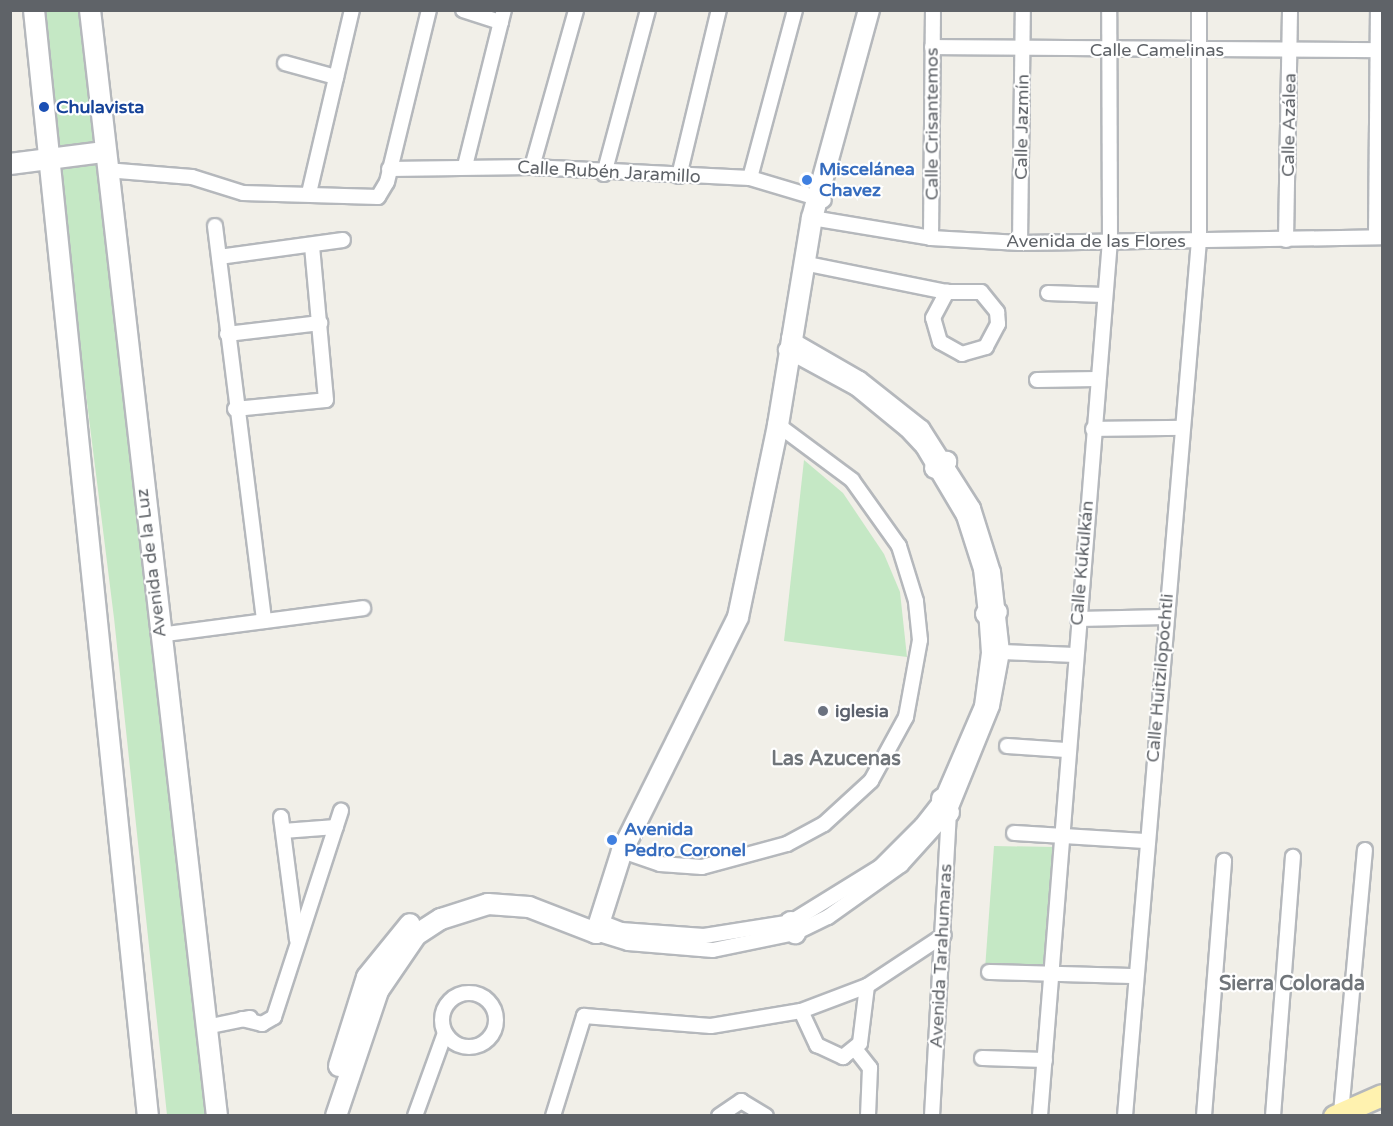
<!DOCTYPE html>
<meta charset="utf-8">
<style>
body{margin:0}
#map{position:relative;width:1393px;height:1126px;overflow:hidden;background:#f1efe8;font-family:"Varela Round",sans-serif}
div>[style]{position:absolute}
.green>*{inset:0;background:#c5e8c5}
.roads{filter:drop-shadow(2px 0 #b5b8bc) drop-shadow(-2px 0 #b5b8bc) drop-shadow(0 2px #b5b8bc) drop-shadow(0 -2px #b5b8bc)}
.street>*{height:14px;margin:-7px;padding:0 7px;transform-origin:7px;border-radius:7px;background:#fff}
.street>.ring{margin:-7px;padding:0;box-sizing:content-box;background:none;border:14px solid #fff;border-radius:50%}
.secondary>*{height:20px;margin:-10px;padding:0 10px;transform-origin:10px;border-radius:10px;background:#fff}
.primary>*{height:21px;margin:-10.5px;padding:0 10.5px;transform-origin:10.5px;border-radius:10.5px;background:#fff2af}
.dots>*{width:16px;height:16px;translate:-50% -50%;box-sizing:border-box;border:3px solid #fff;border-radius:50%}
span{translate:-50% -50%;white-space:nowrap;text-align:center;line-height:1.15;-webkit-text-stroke:4.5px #fff;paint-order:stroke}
.street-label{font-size:18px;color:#5f6368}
.transit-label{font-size:18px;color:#164399;font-weight:700}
.left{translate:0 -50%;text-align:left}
.shop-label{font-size:18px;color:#366cbe;font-weight:700}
.worship-label{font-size:18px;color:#5b616d;font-weight:700}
.neighbourhood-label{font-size:20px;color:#70757a;font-weight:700}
.frame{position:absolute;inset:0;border:12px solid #5f6368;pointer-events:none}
</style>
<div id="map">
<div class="green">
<div style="clip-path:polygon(38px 11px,81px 11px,210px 1115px,167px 1115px,114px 618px)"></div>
<div style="clip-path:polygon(804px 460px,843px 493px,884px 554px,900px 592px,907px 657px,784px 641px)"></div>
<div style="clip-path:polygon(994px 846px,1055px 847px,1046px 970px,985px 969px)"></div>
</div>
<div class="roads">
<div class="street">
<div style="left:463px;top:10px;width:40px;rotate:18deg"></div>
<div style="left:932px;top:47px;width:450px;rotate:0.4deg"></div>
<div style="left:285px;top:63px;width:53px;rotate:15.4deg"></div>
<div style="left:465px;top:166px;width:161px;rotate:-76deg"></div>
<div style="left:532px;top:167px;width:163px;rotate:-74.3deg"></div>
<div style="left:389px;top:169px;width:143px;rotate:-0.8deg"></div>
<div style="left:532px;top:167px;width:218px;rotate:2.9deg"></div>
<div style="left:750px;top:178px;width:77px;rotate:16.6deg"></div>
<div style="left:106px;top:170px;width:86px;rotate:4.7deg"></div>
<div style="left:192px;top:177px;width:53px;rotate:17.4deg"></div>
<div style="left:243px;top:193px;width:135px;rotate:1.7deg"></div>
<div style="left:378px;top:197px;width:17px;rotate:-59deg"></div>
<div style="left:387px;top:182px;width:177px;rotate:-76.3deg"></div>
<div style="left:604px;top:174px;width:170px;rotate:-75deg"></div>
<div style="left:679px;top:176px;width:171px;rotate:-76.5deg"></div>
<div style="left:750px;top:178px;width:174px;rotate:-75deg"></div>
<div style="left:309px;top:193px;width:188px;rotate:-76.8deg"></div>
<div style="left:812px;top:218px;width:121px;rotate:9.5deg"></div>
<div style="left:931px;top:238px;width:89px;rotate:3.2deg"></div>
<div style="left:1020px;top:243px;width:362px;rotate:-0.9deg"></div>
<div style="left:215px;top:226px;width:398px;rotate:82.9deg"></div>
<div style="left:1376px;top:237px;width:227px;rotate:-89.5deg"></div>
<div style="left:931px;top:238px;width:228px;rotate:-89.5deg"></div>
<div style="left:1286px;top:240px;width:230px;rotate:-89deg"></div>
<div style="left:1020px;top:243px;width:233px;rotate:-89.3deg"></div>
<div style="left:219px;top:257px;width:125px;rotate:-7.8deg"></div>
<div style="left:803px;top:263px;width:147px;rotate:11.4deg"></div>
<div style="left:947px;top:292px;width:34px"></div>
<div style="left:981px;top:292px;width:26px;rotate:51deg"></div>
<div style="left:997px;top:312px;width:12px;rotate:85deg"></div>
<div style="left:998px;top:324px;width:26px;rotate:118deg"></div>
<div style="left:986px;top:347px;width:25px;rotate:164deg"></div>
<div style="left:962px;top:354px;width:25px;rotate:-151deg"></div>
<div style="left:940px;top:342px;width:25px;rotate:-106deg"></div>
<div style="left:933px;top:318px;width:30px;rotate:-62deg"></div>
<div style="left:1048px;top:293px;width:56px;rotate:2deg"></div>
<div style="left:227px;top:334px;width:94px;rotate:-6.7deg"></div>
<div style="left:1037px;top:380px;width:60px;rotate:-1deg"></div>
<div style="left:235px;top:409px;width:91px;rotate:-5.6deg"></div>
<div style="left:326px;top:400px;width:155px;rotate:-95.2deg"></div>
<div style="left:1093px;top:429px;width:87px;rotate:-0.7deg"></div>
<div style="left:1078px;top:619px;width:88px;rotate:-1.3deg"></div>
<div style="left:159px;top:635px;width:206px;rotate:-7.5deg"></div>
<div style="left:1002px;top:652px;width:73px;rotate:2.4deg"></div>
<div style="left:1007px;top:746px;width:59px;rotate:3.9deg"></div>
<div style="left:281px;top:817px;width:124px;rotate:82.6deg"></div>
<div style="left:283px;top:831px;width:53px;rotate:-4.3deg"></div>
<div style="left:1014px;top:833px;width:132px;rotate:3.5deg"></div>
<div style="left:622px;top:851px;width:40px;rotate:18.9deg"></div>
<div style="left:660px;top:864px;width:42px;rotate:4.1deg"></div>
<div style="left:702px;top:867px;width:88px;rotate:-15.1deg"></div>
<div style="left:787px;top:844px;width:42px;rotate:-28.4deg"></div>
<div style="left:824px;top:824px;width:64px;rotate:-42.5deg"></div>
<div style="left:871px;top:781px;width:73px;rotate:-61.3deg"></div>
<div style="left:906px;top:717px;width:78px;rotate:-79.7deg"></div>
<div style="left:920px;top:640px;width:39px;rotate:-96deg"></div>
<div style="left:916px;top:601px;width:58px;rotate:-107.2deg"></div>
<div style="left:899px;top:546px;width:81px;rotate:-125.5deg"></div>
<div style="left:852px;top:480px;width:92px;rotate:-143.4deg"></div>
<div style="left:598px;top:921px;width:25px;rotate:21deg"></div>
<div style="left:621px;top:930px;width:83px;rotate:4.1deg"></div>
<div style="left:704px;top:936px;width:88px;rotate:-9.1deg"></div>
<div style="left:791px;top:922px;width:105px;rotate:-31.7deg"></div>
<div style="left:880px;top:867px;width:59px;rotate:-45deg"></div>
<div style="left:922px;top:825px;width:33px;rotate:-52deg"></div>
<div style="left:942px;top:799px;width:101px;rotate:-66.7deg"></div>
<div style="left:982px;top:706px;width:53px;rotate:-82.5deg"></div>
<div style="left:989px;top:653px;width:39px;rotate:-94deg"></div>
<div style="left:986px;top:614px;width:45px;rotate:-96.3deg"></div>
<div style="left:981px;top:569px;width:56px;rotate:-107.8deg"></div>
<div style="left:964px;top:516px;width:80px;rotate:-120.7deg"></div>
<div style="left:923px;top:447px;width:25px;rotate:-133deg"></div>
<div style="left:906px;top:429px;width:65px;rotate:-140.6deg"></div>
<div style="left:856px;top:388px;width:80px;rotate:-151.5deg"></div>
<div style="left:596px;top:933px;width:34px;rotate:17deg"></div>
<div style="left:628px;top:943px;width:85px;rotate:4.7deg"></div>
<div style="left:713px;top:950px;width:84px;rotate:-11.7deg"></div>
<div style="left:795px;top:933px;width:37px;rotate:-26deg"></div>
<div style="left:828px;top:917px;width:90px;rotate:-35.5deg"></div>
<div style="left:901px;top:865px;width:72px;rotate:-47.8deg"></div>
<div style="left:949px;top:812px;width:114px;rotate:-67.9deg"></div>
<div style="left:992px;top:706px;width:55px;rotate:-79.5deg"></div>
<div style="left:1002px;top:652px;width:81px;rotate:-96.4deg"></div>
<div style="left:993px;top:572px;width:67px;rotate:-107.4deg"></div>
<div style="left:973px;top:508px;width:95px;rotate:-122.5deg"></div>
<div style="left:922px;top:428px;width:79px;rotate:-141.7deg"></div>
<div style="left:860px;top:379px;width:82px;rotate:-150deg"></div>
<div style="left:989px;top:972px;width:144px;rotate:1.6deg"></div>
<div class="ring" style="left:442px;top:993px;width:40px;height:40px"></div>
<div style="left:801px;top:1011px;width:38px;rotate:65deg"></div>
<div style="left:817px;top:1045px;width:29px;rotate:25deg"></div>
<div style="left:843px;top:1057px;width:22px;rotate:-39deg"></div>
<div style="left:860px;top:1043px;width:57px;rotate:-83deg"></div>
<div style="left:242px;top:1019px;width:21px;rotate:14deg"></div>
<div style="left:262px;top:1024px;width:14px;rotate:-30deg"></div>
<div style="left:274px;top:1017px;width:217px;rotate:-72deg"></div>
<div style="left:206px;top:1027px;width:45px;rotate:-11.6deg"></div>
<div style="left:856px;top:1050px;width:23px;rotate:52deg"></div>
<div style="left:870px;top:1068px;width:48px;rotate:92.4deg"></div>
<div style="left:982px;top:1058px;width:63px;rotate:1.8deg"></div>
<div style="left:1341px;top:1113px;width:264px;rotate:-84.8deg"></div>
<div style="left:415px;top:1116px;width:88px;rotate:-70.1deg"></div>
<div style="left:553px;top:1116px;width:105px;rotate:-72.8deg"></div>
<div style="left:584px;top:1016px;width:127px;rotate:4.5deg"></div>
<div style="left:711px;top:1026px;width:91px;rotate:-9.5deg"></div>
<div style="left:801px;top:1011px;width:71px;rotate:-20.7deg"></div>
<div style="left:867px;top:986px;width:92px;rotate:-33.5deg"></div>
<div style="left:719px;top:1116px;width:27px;rotate:-34deg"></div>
<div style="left:741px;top:1101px;width:29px;rotate:31deg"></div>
<div style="left:932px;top:1116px;width:304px;rotate:-86.8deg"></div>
<div style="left:1040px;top:1116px;width:879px;rotate:-85.43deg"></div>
<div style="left:1110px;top:240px;width:230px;rotate:-90.2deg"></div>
<div style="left:1125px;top:1116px;width:878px;rotate:-85.17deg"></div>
<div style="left:1199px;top:241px;width:231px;rotate:-90deg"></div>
<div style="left:1204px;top:1116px;width:256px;rotate:-85.5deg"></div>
<div style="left:1273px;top:1116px;width:260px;rotate:-85.6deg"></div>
</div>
<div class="secondary">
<div style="left:34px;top:10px;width:1112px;rotate:84.12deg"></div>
<div style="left:90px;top:10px;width:1113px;rotate:83.45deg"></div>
<div style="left:10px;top:164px;width:95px;rotate:-7.3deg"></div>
<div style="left:935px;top:468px;width:13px;rotate:-29deg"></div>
<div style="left:986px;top:614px;width:11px;rotate:-10deg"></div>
<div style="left:942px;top:799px;width:15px;rotate:62deg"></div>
<div style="left:791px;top:922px;width:12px;rotate:70deg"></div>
<div style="left:339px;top:1066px;width:93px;rotate:-72.5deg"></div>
<div style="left:367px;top:977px;width:68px;rotate:-50.9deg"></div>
<div style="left:336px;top:1116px;width:132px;rotate:-71.4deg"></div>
<div style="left:378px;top:991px;width:68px;rotate:-55.8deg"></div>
<div style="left:416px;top:935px;width:30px;rotate:-33deg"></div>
<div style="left:441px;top:919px;width:49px;rotate:-17.7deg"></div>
<div style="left:488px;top:904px;width:41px;rotate:4.2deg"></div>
<div style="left:529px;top:907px;width:72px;rotate:21.2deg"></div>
<div style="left:596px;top:933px;width:86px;rotate:-72.4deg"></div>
<div style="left:622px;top:851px;width:261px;rotate:-63.6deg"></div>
<div style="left:738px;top:617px;width:196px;rotate:-78.2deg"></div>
<div style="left:778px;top:425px;width:210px;rotate:-80.7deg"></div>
<div style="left:812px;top:218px;width:216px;rotate:-74.7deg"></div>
</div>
<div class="primary">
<div style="left:1334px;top:1116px;width:52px;rotate:-23.6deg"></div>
</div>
</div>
<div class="dots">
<div style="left:44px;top:107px;background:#1a4fb4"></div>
<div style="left:807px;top:180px;background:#3f7fe0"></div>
<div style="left:823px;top:711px;background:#6b7280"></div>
<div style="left:612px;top:840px;background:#3f7fe0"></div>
</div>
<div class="street-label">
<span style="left:1157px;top:50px">Calle Camelinas</span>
<span style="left:932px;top:124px;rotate:-90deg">Calle Crisantemos</span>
<span style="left:1289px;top:125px;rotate:-89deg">Calle Azálea</span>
<span style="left:1022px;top:127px;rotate:-89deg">Calle Jazmín</span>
<span style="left:609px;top:172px;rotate:3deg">Calle Rubén Jaramillo</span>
<span style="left:1096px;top:241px">Avenida de las Flores</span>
<span style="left:151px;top:563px;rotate:-97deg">Avenida de la Luz</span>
<span style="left:1082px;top:563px;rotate:-85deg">Calle Kukulkán</span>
<span style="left:1160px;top:678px;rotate:-85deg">Calle Huitzilopóchtli</span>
<span style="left:941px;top:956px;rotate:-87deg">Avenida Tarahumaras</span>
</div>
<div class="transit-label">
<span class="left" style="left:56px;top:107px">Chulavista</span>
</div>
<div class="shop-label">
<span class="left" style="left:819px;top:180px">Miscelánea<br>Chavez</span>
<span class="left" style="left:624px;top:840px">Avenida<br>Pedro Coronel</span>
</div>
<div class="worship-label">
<span class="left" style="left:835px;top:711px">iglesia</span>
</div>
<div class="neighbourhood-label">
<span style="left:836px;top:759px">Las Azucenas</span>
<span style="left:1292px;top:984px">Sierra Colorada</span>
</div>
<div class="frame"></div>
</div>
